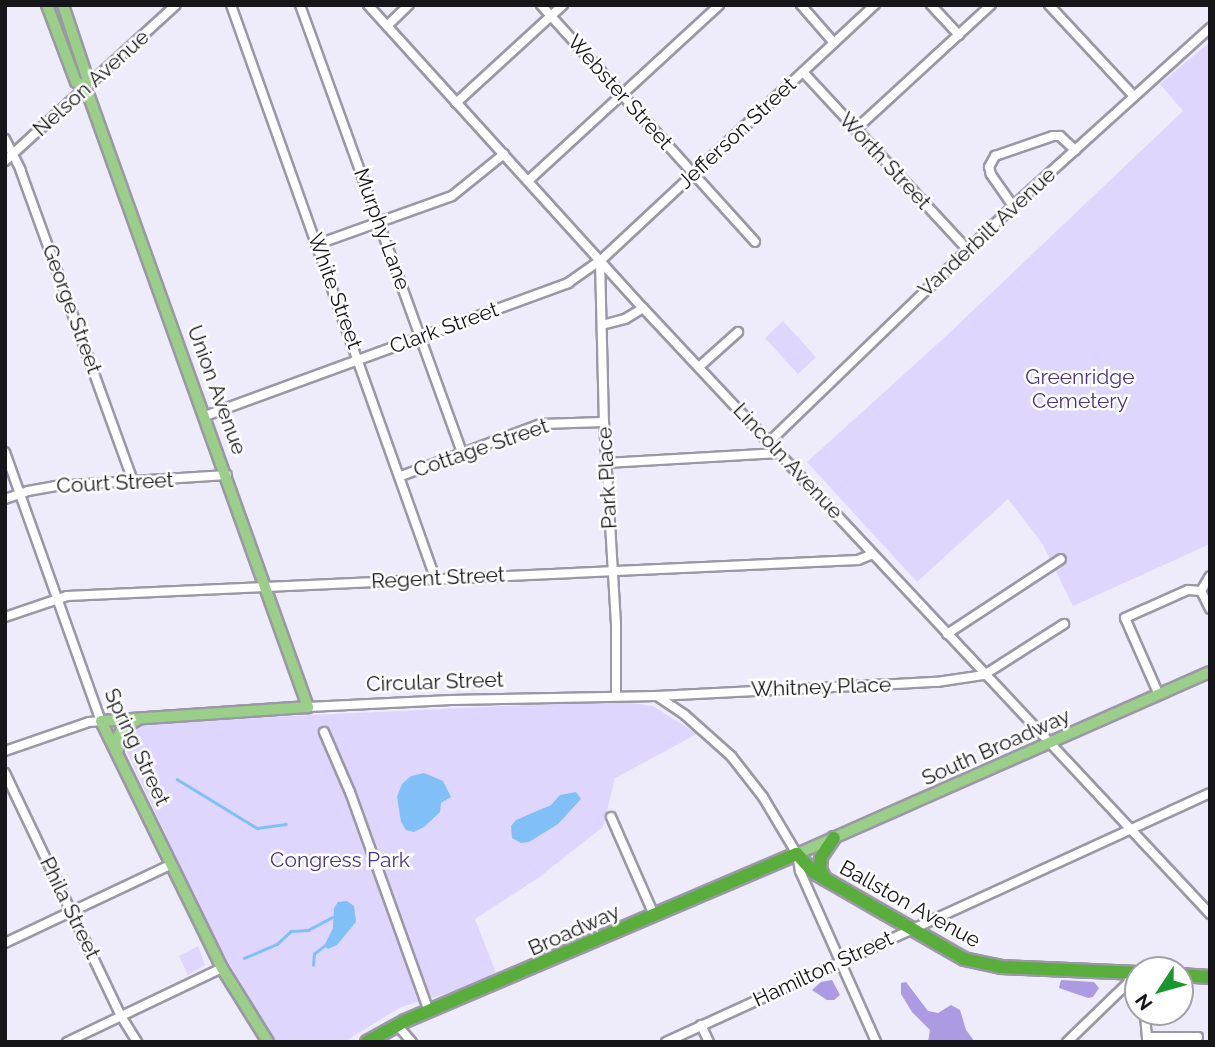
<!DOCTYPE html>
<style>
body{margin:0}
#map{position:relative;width:1215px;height:1047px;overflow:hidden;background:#eeebfa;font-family:Raleway,sans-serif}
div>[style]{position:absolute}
.green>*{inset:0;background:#dfd6fd}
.forest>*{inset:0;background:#ac9be2}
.water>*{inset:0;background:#80c0f7}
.stream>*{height:2.5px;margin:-1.25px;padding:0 1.25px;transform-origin:1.25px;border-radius:1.25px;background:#80c0f7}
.roads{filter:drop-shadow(2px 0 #9b98a6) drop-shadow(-2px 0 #9b98a6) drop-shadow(0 2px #9b98a6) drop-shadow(0 -2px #9b98a6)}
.minor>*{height:8px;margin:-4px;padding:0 4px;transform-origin:4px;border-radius:4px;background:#fff}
.major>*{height:10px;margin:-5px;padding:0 5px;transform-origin:5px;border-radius:5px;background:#9bce89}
.highway>*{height:12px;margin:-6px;padding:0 6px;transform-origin:6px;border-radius:6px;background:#59ae3b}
span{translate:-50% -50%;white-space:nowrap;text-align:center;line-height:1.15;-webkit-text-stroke:5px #fff;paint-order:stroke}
.street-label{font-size:21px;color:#16151a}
.park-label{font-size:21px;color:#4f3386}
.frame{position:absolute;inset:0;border:7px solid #16151a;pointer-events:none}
.north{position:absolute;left:1124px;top:956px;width:70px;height:70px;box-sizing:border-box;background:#fff;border:2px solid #a2a1a3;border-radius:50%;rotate:234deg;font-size:19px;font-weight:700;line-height:28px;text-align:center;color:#16151a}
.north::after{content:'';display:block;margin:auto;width:24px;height:32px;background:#18982c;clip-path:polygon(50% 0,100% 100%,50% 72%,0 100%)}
</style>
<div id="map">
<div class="green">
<div style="clip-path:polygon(1210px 42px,1210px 544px,1073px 606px,1042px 543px,1008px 499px,917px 582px,807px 462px,944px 338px,1183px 111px,1160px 84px)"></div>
<div style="clip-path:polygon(783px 321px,816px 357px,798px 374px,765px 338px)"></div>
<div style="clip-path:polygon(614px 701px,653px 706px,697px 734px,615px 778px,603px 827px,538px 878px,475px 919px,498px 978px,401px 1007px,344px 1042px,275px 1042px,210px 930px,122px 741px,125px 731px,138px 723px)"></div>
<div style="clip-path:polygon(198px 946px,205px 965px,188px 975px,179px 956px)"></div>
</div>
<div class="forest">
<div style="clip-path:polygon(832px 980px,840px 995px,834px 1000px,827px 1000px,812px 990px,821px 982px)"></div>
<div style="clip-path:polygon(1061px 980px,1094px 982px,1099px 988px,1093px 997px,1088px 998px,1059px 988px)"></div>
<div style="clip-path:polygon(906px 982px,928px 1011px,938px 1013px,951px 1005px,960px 1010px,966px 1030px,975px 1042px,928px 1042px,930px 1030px,912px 1012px,901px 994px,901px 983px)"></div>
</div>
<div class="water">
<div style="clip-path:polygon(424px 773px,443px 781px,451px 797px,441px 803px,440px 812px,424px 827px,414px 832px,406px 830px,401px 822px,397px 797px,402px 784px,411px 776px)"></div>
<div style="clip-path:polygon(576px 792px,581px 799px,558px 824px,529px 842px,521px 843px,512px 838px,511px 826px,516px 820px,551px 805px,560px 795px)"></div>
<div style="clip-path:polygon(347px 901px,354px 906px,356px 922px,337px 945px,328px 949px,324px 946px,333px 928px,334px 908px,338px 902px)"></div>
</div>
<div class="stream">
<div style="left:177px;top:779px;width:94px;rotate:31.5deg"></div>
<div style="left:257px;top:828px;width:29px;rotate:-8deg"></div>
<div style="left:244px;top:958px;width:36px;rotate:-23deg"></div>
<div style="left:277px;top:944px;width:19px;rotate:-43deg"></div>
<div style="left:291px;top:931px;width:17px;rotate:-3deg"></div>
<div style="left:308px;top:930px;width:27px;rotate:-28deg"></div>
<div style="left:313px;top:965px;width:11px;rotate:-85deg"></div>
<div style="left:314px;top:954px;width:13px;rotate:-39deg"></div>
</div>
<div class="roads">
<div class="minor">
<div style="left:231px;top:5px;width:608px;rotate:70.4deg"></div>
<div style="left:300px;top:5px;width:475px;rotate:70.1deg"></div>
<div style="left:368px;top:5px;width:409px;rotate:47.8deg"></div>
<div style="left:643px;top:308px;width:830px;rotate:46.9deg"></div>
<div style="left:541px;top:5px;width:319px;rotate:47.9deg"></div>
<div style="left:801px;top:5px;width:50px;rotate:49deg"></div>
<div style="left:931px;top:5px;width:41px;rotate:47deg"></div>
<div style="left:1049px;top:5px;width:125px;rotate:47deg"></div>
<div style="left:387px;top:26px;width:30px;rotate:-44deg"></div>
<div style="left:803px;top:72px;width:241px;rotate:47.2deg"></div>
<div style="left:456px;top:103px;width:145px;rotate:-42.5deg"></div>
<div style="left:856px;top:129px;width:183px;rotate:-42.6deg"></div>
<div style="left:5px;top:139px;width:34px;rotate:63deg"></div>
<div style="left:20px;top:169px;width:332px;rotate:70.1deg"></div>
<div style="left:5px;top:161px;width:231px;rotate:-42.4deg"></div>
<div style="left:529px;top:180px;width:258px;rotate:-42.6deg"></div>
<div style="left:1013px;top:206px;width:39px;rotate:-125deg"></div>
<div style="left:991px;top:174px;width:7px;rotate:-106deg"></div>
<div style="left:989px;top:167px;width:13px;rotate:-61deg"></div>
<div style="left:995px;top:156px;width:61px;rotate:-19deg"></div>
<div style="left:1053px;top:136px;width:7px"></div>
<div style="left:1060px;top:136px;width:21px;rotate:43deg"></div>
<div style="left:318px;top:244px;width:142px;rotate:-19.7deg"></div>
<div style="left:452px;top:196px;width:67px;rotate:-38.9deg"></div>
<div style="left:600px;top:261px;width:161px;rotate:88.6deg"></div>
<div style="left:604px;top:422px;width:201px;rotate:86.6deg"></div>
<div style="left:616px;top:623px;width:73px;rotate:90deg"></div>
<div style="left:602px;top:325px;width:24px;rotate:-15deg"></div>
<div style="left:625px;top:319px;width:21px;rotate:-31deg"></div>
<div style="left:700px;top:366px;width:51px;rotate:-41.8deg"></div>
<div style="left:205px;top:416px;width:387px;rotate:-20.1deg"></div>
<div style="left:568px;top:283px;width:39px;rotate:-35deg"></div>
<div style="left:600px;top:261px;width:376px;rotate:-43deg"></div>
<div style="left:770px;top:441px;width:338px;rotate:-44deg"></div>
<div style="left:1013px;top:206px;width:266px;rotate:-42.1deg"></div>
<div style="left:5px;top:452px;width:286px;rotate:70.4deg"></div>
<div style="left:101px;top:721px;width:12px;rotate:175deg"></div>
<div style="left:89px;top:722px;width:89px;rotate:161deg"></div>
<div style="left:606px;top:463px;width:174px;rotate:-3.3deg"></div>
<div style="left:401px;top:476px;width:149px;rotate:-20.4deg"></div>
<div style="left:541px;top:424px;width:63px;rotate:-1.8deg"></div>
<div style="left:5px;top:499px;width:24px;rotate:-19deg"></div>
<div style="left:28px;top:491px;width:27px;rotate:-10deg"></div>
<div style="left:55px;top:486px;width:172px;rotate:-3.7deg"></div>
<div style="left:1201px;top:591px;width:20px;rotate:63deg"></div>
<div style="left:1201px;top:591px;width:17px;rotate:-59deg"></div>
<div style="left:5px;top:617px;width:65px;rotate:-18.7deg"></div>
<div style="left:67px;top:596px;width:792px;rotate:-2.61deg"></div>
<div style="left:858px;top:560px;width:16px;rotate:-22deg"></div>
<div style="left:947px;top:634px;width:136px;rotate:-33.3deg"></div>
<div style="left:1159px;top:695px;width:84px;rotate:-113.8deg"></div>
<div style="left:1125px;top:618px;width:69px;rotate:-24deg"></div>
<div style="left:1188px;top:590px;width:13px;rotate:4deg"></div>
<div style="left:657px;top:696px;width:280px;rotate:-2.9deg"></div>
<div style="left:937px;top:682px;width:48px;rotate:-8.5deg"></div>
<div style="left:984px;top:675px;width:95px;rotate:-32.5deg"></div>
<div style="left:308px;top:707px;width:143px;rotate:-2.8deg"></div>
<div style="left:451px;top:700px;width:206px;rotate:-1.1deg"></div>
<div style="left:657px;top:696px;width:34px;rotate:34deg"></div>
<div style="left:685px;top:715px;width:62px;rotate:41.7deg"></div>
<div style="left:731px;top:756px;width:52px;rotate:52deg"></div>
<div style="left:763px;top:797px;width:66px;rotate:59.2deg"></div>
<div style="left:797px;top:854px;width:17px;rotate:80deg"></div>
<div style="left:800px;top:871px;width:187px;rotate:66deg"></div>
<div style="left:324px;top:732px;width:65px;rotate:66.6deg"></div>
<div style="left:350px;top:792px;width:234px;rotate:70.2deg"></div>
<div style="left:5px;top:773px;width:269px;rotate:64.5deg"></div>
<div style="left:121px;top:1016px;width:31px;rotate:58deg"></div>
<div style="left:611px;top:817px;width:107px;rotate:66.3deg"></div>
<div style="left:5px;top:943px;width:183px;rotate:-25.3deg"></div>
<div style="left:1145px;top:1015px;width:25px;rotate:85deg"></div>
<div style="left:397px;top:1025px;width:23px;rotate:49deg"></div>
<div style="left:701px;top:1025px;width:19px;rotate:65deg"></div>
<div style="left:1147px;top:1037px;width:51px"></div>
<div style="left:67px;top:1042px;width:172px;rotate:-25.5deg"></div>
<div style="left:666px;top:1042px;width:598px;rotate:-24.59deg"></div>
<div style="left:1067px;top:1042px;width:85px;rotate:-44deg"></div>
<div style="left:1128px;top:983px;width:11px;rotate:-75deg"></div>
</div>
<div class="major">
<div style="left:47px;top:5px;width:82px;rotate:69.4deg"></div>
<div style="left:76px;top:82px;width:12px;rotate:31deg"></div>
<div style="left:63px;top:5px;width:76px;rotate:71.6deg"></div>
<div style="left:87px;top:77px;width:11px;rotate:95deg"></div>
<div style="left:86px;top:88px;width:658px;rotate:70.27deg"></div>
<div style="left:308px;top:707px;width:207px;rotate:176.1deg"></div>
<div style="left:101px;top:721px;width:275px;rotate:63.9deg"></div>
<div style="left:222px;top:968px;width:87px;rotate:58.1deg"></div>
<div style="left:118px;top:750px;width:11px;rotate:-95deg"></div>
<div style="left:117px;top:739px;width:11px;rotate:-63deg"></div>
<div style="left:122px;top:729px;width:17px;rotate:-31deg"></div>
<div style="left:797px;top:854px;width:451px;rotate:-23.8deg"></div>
</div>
<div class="highway">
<div style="left:825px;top:879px;width:11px;rotate:-117deg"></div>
<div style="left:820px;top:869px;width:12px;rotate:-85deg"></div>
<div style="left:821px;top:857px;width:23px;rotate:-56deg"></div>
<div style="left:1180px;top:975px;width:30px;rotate:4deg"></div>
<div style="left:367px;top:1042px;width:43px;rotate:-28.9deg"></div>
<div style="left:405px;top:1021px;width:426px;rotate:-23.1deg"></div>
<div style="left:797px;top:854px;width:24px;rotate:48deg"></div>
<div style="left:813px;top:872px;width:174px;rotate:29.9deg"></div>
<div style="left:964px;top:959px;width:38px;rotate:12deg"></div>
<div style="left:1001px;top:967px;width:137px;rotate:2.5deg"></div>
</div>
</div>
<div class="street-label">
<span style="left:91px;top:83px;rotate:-42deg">Nelson Avenue</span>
<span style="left:620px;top:92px;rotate:48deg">Webster Street</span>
<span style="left:737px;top:133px;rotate:-43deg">Jefferson Street</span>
<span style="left:885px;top:161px;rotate:47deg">Worth Street</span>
<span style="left:382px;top:229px;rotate:70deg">Murphy Lane</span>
<span style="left:987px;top:232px;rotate:-43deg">Vanderbilt Avenue</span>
<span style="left:335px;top:291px;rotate:70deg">White Street</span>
<span style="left:72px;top:309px;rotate:70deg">George Street</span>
<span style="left:444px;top:328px;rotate:-20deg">Clark Street</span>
<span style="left:217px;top:390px;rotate:70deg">Union Avenue</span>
<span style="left:481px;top:448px;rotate:-19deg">Cottage Street</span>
<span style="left:788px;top:461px;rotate:47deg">Lincoln Avenue</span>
<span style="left:607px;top:478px;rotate:-93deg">Park Place</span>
<span style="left:115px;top:483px;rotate:-3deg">Court Street</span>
<span style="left:438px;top:578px;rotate:-3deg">Regent Street</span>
<span style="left:435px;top:682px;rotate:-2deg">Circular Street</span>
<span style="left:821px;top:687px;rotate:-2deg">Whitney Place</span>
<span style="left:137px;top:747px;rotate:65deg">Spring Street</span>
<span style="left:996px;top:747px;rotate:-24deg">South Broadway</span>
<span style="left:910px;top:904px;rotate:29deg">Ballston Avenue</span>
<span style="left:70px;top:908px;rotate:64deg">Phila Street</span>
<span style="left:574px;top:930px;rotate:-24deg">Broadway</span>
<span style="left:823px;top:969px;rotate:-25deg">Hamilton Street</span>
</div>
<div class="park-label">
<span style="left:1080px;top:389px">Greenridge<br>Cemetery</span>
<span style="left:340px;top:860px">Congress Park</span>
</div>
<div class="frame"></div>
<div class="north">N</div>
</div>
